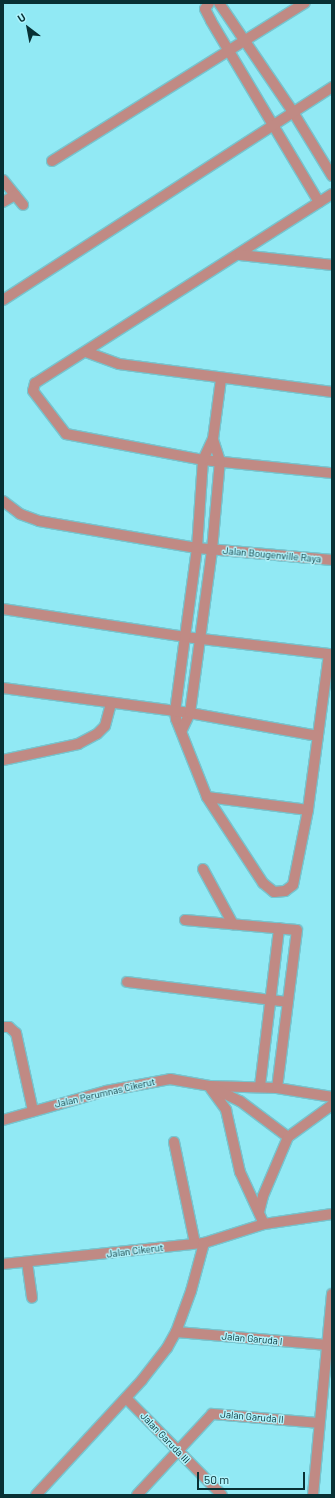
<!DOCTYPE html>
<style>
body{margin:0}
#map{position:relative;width:335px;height:1498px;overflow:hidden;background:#91e9f4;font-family:Barlow,sans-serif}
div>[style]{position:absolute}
.roads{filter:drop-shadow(1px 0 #76c4ce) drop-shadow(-1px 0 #76c4ce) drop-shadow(0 1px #76c4ce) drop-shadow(0 -1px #76c4ce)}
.minor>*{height:10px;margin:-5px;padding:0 5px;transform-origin:5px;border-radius:5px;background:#c08a84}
span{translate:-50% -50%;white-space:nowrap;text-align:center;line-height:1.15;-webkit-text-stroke:3px #aff3fc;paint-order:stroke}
.street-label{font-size:10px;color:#083034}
.frame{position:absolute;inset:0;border:4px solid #083034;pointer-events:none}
.north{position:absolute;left:8px;top:8px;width:40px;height:40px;-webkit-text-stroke:3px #aff3fc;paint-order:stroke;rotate:328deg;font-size:11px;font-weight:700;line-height:16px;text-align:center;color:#083034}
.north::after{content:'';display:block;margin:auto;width:14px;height:18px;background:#083034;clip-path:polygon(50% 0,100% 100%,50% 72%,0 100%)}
.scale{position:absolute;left:197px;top:1472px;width:108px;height:18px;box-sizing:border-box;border:2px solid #083034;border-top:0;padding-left:5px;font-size:12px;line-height:14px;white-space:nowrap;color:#083034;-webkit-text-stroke:3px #aff3fc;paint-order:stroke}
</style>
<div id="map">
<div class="roads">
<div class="minor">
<div style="left:209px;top:3px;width:7px;rotate:124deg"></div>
<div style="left:205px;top:9px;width:13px;rotate:63deg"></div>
<div style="left:211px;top:21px;width:211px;rotate:59.2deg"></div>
<div style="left:219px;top:3px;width:132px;rotate:55.8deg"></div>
<div style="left:293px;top:112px;width:75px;rotate:58.6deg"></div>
<div style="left:52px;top:161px;width:298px;rotate:-32deg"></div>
<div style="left:3px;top:180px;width:32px;rotate:51deg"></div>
<div style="left:332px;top:194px;width:352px;rotate:147.5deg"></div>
<div style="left:35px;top:383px;width:8px;rotate:104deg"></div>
<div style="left:33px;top:391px;width:54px;rotate:52.5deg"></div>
<div style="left:66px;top:434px;width:139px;rotate:10.7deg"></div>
<div style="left:203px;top:460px;width:130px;rotate:5.8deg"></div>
<div style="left:3px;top:202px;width:14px;rotate:-30deg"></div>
<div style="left:240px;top:255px;width:93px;rotate:6.2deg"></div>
<div style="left:3px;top:300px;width:392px;rotate:-32.9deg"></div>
<div style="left:86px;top:352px;width:35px;rotate:20deg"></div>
<div style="left:119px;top:364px;width:215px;rotate:7.5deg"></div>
<div style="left:3px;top:501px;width:21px;rotate:37deg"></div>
<div style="left:20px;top:514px;width:20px;rotate:20deg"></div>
<div style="left:39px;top:521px;width:160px;rotate:9.7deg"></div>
<div style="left:197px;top:548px;width:136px;rotate:5.1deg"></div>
<div style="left:3px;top:609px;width:184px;rotate:8.7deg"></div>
<div style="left:185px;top:637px;width:145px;rotate:6.7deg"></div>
<div style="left:329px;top:654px;width:157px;rotate:97.7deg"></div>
<div style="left:308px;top:810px;width:76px;rotate:101.3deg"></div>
<div style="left:293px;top:885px;width:10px;rotate:143deg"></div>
<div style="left:285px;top:891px;width:11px;rotate:175deg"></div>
<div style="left:274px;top:892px;width:14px;rotate:-141deg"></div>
<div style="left:263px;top:883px;width:103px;rotate:-123.1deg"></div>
<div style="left:207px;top:797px;width:84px;rotate:-111.7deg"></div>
<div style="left:176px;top:719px;width:7px;rotate:-98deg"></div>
<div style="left:175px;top:712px;width:76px;rotate:-82.4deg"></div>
<div style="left:185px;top:637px;width:90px;rotate:-82.3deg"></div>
<div style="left:197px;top:548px;width:88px;rotate:-86.1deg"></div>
<div style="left:203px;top:460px;width:23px;rotate:-65deg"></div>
<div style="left:213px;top:439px;width:61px;rotate:-82.4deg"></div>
<div style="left:3px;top:688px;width:189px;rotate:7.6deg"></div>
<div style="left:190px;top:713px;width:130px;rotate:10.2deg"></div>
<div style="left:182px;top:730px;width:19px;rotate:-65deg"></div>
<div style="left:190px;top:713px;width:164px;rotate:-82.3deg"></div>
<div style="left:212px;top:550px;width:89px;rotate:-84.9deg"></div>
<div style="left:220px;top:461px;width:23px;rotate:-108deg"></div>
<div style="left:3px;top:760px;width:77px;rotate:-12deg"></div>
<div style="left:78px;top:744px;width:21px;rotate:-28deg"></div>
<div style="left:97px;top:734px;width:11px;rotate:-45deg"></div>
<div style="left:105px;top:726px;width:24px;rotate:-75deg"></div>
<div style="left:207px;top:797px;width:102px;rotate:7.3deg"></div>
<div style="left:203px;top:869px;width:63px;rotate:61.4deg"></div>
<div style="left:185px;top:920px;width:112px;rotate:5.1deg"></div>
<div style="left:297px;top:930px;width:159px;rotate:97.2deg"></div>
<div style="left:127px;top:982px;width:162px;rotate:7.1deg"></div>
<div style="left:3px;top:1027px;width:6px"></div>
<div style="left:9px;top:1027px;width:9px;rotate:41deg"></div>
<div style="left:16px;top:1033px;width:80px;rotate:77.7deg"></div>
<div style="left:211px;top:1086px;width:66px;rotate:1.7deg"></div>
<div style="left:277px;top:1088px;width:56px;rotate:9.3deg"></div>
<div style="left:260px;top:1086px;width:159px;rotate:-83.1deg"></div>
<div style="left:211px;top:1089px;width:26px;rotate:54deg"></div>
<div style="left:226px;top:1110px;width:64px;rotate:77.3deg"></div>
<div style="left:240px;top:1172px;width:57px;rotate:65.2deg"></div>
<div style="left:264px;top:1224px;width:69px;rotate:-8.4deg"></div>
<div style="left:3px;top:1120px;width:107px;rotate:-15.7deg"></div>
<div style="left:106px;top:1091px;width:65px;rotate:-10.6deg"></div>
<div style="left:170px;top:1079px;width:40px;rotate:10deg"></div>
<div style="left:209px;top:1086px;width:34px;rotate:26deg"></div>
<div style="left:240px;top:1101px;width:60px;rotate:36.9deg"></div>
<div style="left:174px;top:1142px;width:103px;rotate:78.3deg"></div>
<div style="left:259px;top:1212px;width:16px;rotate:-76deg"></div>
<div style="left:263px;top:1196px;width:64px;rotate:-67deg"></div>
<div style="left:288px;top:1137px;width:54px;rotate:-36deg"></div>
<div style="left:27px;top:1262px;width:36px;rotate:82deg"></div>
<div style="left:3px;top:1264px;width:202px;rotate:-6deg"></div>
<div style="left:204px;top:1243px;width:63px;rotate:-17.6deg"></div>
<div style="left:176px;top:1332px;width:153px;rotate:4.9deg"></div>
<div style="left:126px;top:1398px;width:136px;rotate:45.3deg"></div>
<div style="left:36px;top:1495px;width:156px;rotate:-47.3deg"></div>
<div style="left:142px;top:1380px;width:41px;rotate:-52deg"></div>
<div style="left:167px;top:1348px;width:18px;rotate:-61deg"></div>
<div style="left:176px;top:1332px;width:44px;rotate:-69.9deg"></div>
<div style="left:191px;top:1291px;width:50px;rotate:-74.8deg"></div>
<div style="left:137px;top:1495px;width:110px;rotate:-47.2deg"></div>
<div style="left:212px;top:1414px;width:107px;rotate:4.8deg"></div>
<div style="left:313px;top:1495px;width:202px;rotate:-84.6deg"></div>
</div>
</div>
<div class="street-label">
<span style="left:272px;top:555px;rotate:5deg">Jalan Bougenville Raya</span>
<span style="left:105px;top:1093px;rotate:-13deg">Jalan Perumnas Cikerut</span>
<span style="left:135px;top:1251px;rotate:-7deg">Jalan Cikerut</span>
<span style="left:252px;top:1339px;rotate:5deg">Jalan Garuda I</span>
<span style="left:252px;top:1417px;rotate:5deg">Jalan Garuda II</span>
<span style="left:165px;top:1438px;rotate:46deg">Jalan Garuda III</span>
</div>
<div class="frame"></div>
<div class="north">U</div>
<div class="scale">50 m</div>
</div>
